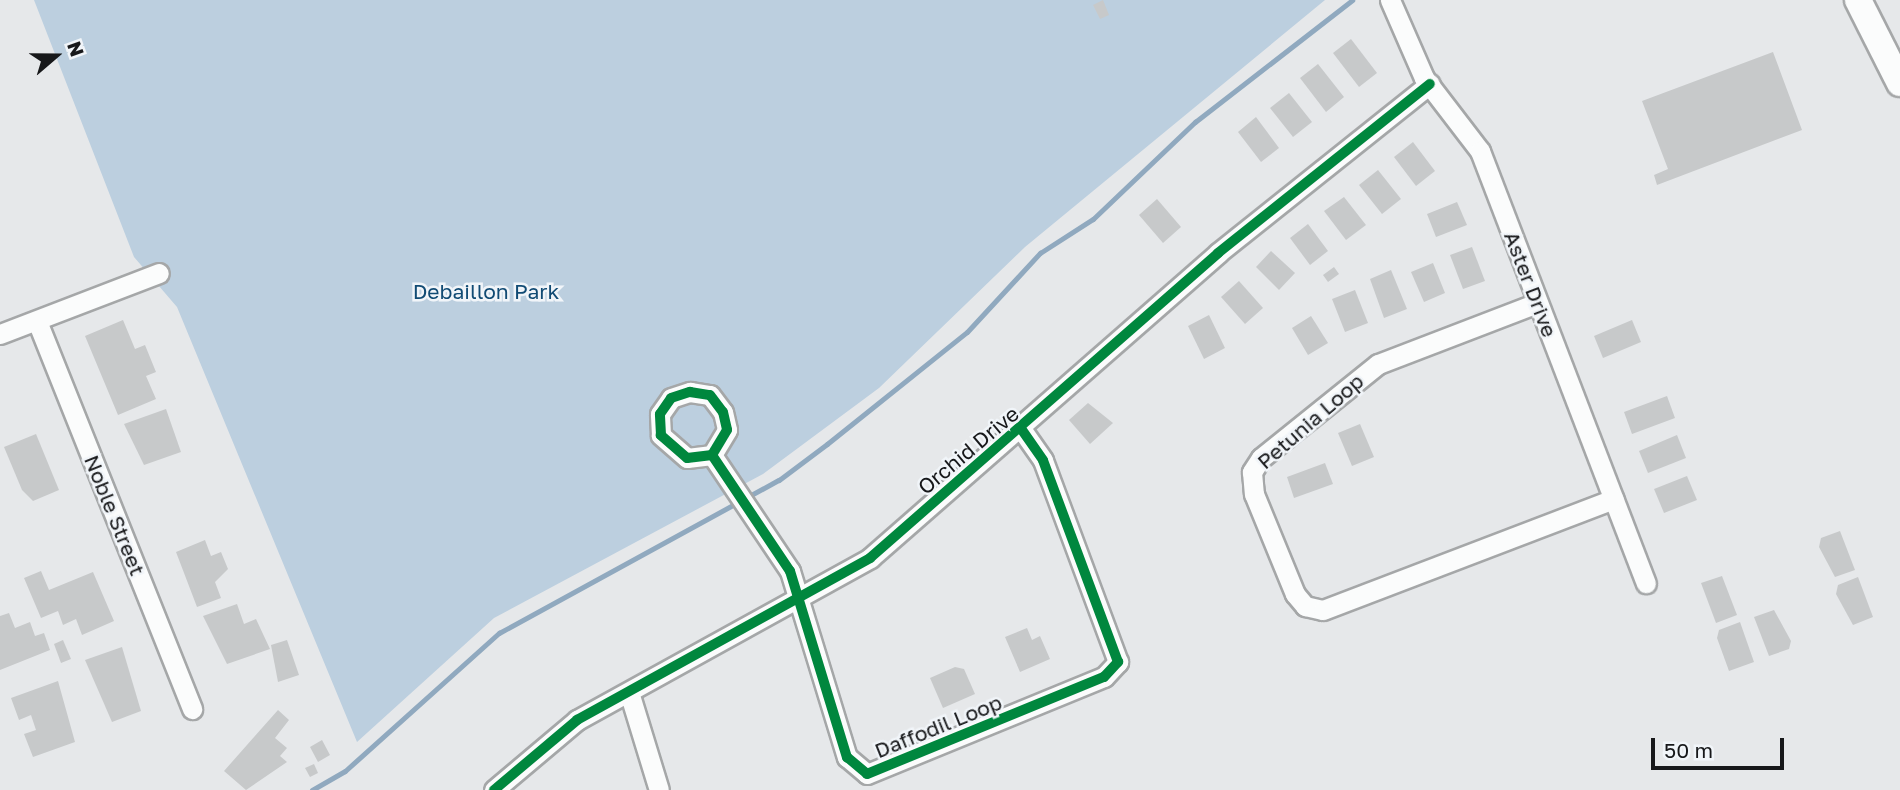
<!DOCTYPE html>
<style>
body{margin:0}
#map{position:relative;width:1900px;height:790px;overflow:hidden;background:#e6e8ea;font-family:"Golos Text",sans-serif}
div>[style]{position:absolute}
.green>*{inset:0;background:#bccfdf}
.stream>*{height:5px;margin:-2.5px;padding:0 2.5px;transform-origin:2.5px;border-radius:2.5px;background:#90a9bf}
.building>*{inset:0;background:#c7c9ca}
.roads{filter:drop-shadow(2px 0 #a5a7a8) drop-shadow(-2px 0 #a5a7a8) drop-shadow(0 2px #a5a7a8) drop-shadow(0 -2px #a5a7a8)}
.minor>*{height:19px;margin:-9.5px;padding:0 9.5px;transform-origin:9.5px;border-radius:9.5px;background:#fbfcfc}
.secondary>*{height:26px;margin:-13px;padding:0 13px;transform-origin:13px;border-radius:13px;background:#fbfcfc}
.cycleway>*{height:10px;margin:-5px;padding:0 5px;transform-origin:5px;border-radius:5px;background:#00873e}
span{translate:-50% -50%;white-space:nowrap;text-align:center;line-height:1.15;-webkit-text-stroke:5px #f1f5f9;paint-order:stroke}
.street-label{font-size:21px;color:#17181a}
.park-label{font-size:21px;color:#114b74}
.north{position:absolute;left:21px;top:21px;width:70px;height:70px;-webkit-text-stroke:5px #f1f5f9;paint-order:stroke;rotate:70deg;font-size:19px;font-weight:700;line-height:28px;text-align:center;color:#17181a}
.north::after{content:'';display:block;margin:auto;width:24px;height:32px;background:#17181a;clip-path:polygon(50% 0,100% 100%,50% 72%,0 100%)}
.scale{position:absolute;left:1651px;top:738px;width:133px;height:32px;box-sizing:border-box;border:4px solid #17181a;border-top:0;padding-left:9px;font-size:21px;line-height:24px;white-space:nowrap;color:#17181a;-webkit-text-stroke:5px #f1f5f9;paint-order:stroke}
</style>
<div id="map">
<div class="green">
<div style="clip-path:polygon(34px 0,1325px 0,1025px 247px,879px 388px,763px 474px,494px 618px,357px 742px,177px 307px,134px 257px)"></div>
</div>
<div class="stream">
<div style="left:312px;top:790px;width:38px;rotate:-30deg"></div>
<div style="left:345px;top:771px;width:207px;rotate:-41.9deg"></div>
<div style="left:499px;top:633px;width:319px;rotate:-28.7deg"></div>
<div style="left:779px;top:480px;width:60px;rotate:-36.9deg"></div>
<div style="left:827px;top:444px;width:179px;rotate:-38.7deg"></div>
<div style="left:967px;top:332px;width:108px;rotate:-47.3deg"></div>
<div style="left:1040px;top:253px;width:63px;rotate:-32.7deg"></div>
<div style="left:1093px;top:219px;width:141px;rotate:-43.6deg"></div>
<div style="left:1195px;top:122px;width:199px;rotate:-37.8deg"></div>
</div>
<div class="building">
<div style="clip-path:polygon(1103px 0,1109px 15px,1100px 19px,1093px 5px)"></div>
<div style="clip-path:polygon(1351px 39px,1377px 73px,1359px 87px,1333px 53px)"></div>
<div style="clip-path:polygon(1773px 52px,1802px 130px,1657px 185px,1654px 175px,1668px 169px,1642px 101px)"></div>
<div style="clip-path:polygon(1318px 64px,1344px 97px,1326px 112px,1300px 78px)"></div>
<div style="clip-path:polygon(1289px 93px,1312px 122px,1293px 137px,1270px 108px)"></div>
<div style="clip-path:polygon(1256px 117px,1279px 148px,1261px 162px,1238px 132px)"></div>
<div style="clip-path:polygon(1413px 142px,1435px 171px,1416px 186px,1394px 157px)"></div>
<div style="clip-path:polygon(1378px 170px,1401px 199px,1382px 214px,1359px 185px)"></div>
<div style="clip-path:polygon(1344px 197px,1366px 225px,1346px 240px,1324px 211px)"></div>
<div style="clip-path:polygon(1157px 199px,1181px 227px,1163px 243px,1139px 215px)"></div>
<div style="clip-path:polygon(1457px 202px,1467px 225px,1436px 237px,1427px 214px)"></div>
<div style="clip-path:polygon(1308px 224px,1328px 251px,1310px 265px,1290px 238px)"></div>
<div style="clip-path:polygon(1472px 247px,1485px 281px,1463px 289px,1450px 255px)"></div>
<div style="clip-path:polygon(1271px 251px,1295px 273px,1279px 290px,1256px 267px)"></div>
<div style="clip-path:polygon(1433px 263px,1445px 293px,1424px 302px,1411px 272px)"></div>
<div style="clip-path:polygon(1334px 267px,1339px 274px,1328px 282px,1323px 275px)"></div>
<div style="clip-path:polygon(1391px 270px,1407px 309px,1384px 318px,1370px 279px)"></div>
<div style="clip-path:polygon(1239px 281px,1263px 308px,1245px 324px,1221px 297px)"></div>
<div style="clip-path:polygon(1355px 290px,1368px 323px,1345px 332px,1332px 299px)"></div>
<div style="clip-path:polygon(1209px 315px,1225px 348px,1204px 359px,1188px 326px)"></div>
<div style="clip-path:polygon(1311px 316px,1328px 343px,1308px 355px,1292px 328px)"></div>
<div style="clip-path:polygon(123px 320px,135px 349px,145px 345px,156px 372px,146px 376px,156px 399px,118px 415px,85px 336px)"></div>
<div style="clip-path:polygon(1632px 320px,1641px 342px,1603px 358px,1594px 336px)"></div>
<div style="clip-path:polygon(1667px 396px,1675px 418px,1632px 434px,1624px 412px)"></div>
<div style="clip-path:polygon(1088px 403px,1113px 423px,1090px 444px,1069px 420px)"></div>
<div style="clip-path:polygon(166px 409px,181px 452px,144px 465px,124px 424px)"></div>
<div style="clip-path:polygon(1360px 424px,1374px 457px,1352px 466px,1338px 433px)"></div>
<div style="clip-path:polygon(36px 434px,59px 490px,33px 501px,22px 490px,4px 447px)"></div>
<div style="clip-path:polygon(1677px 435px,1686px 458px,1648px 473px,1639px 451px)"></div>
<div style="clip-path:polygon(1325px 463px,1333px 484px,1294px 498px,1287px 477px)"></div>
<div style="clip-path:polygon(1687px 476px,1697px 500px,1664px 513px,1654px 489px)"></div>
<div style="clip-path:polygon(1840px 531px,1855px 570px,1835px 577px,1819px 547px,1821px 538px)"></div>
<div style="clip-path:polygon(205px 540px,211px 556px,221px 552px,228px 569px,215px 582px,221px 598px,197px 607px,176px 552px)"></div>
<div style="clip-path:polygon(41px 571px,49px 590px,93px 572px,114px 621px,82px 635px,76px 619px,63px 625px,58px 611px,41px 618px,24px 578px)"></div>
<div style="clip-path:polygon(1722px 576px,1737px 615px,1716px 623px,1701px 583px)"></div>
<div style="clip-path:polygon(1858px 577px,1873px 617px,1853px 625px,1836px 594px,1838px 585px)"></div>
<div style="clip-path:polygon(237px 604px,244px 624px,256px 619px,270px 649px,227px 664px,203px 616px)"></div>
<div style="clip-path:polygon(1774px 610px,1791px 641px,1789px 649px,1769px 656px,1754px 617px)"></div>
<div style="clip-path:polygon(9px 613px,15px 628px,30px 622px,35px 636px,44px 633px,50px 650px,0 670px,0 616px)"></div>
<div style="clip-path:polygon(1740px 622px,1754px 662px,1729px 671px,1717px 638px,1719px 630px)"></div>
<div style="clip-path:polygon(1027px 628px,1032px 640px,1040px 636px,1050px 659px,1020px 672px,1005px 637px)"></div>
<div style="clip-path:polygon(63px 640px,71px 659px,61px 663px,54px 644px)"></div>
<div style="clip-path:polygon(287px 640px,299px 675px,278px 682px,271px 645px)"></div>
<div style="clip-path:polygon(122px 647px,141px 711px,112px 722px,85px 660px)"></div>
<div style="clip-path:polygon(955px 667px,964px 669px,975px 694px,943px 708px,930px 678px)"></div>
<div style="clip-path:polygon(58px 681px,75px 742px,33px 757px,24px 734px,36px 730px,31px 715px,19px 720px,11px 698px)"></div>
<div style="clip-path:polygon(278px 710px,289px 720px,275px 738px,287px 748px,280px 756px,287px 762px,246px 790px,224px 771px)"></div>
<div style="clip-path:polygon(322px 740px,330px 755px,318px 762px,310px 747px)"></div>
<div style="clip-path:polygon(314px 764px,318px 773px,310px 777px,305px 768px)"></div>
</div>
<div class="roads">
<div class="minor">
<div style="left:1390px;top:0;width:85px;rotate:66.4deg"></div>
<div style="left:1424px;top:78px;width:92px;rotate:52.5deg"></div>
<div style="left:1480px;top:151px;width:463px;rotate:69deg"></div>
<div style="left:1537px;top:303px;width:170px;rotate:159deg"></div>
<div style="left:1378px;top:364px;width:150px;rotate:141.2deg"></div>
<div style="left:1261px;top:458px;width:17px;rotate:123deg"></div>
<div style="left:1252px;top:472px;width:22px;rotate:85deg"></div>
<div style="left:1254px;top:494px;width:108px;rotate:67.7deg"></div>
<div style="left:1295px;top:594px;width:16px;rotate:50deg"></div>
<div style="left:1305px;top:606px;width:18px;rotate:13deg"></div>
<div style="left:1323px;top:610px;width:311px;rotate:-20.9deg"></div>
<div style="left:37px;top:321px;width:418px;rotate:68.2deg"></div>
<div style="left:0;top:334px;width:170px;rotate:-21deg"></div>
<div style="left:712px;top:455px;width:25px;rotate:173deg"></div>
<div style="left:687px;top:458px;width:35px;rotate:-139deg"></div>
<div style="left:661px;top:435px;width:21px;rotate:-93deg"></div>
<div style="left:660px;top:414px;width:19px;rotate:-55deg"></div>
<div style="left:671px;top:398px;width:20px;rotate:-18deg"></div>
<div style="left:690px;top:392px;width:20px;rotate:9deg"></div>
<div style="left:710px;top:395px;width:21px;rotate:53deg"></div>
<div style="left:723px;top:412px;width:18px;rotate:77deg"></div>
<div style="left:727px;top:430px;width:29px;rotate:121deg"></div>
<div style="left:712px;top:455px;width:140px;rotate:56.1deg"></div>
<div style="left:790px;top:571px;width:195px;rotate:73deg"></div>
<div style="left:847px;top:757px;width:26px;rotate:40deg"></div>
<div style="left:867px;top:774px;width:256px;rotate:-22.3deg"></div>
<div style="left:1104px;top:677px;width:21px;rotate:-47deg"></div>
<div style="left:1118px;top:662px;width:215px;rotate:-110.4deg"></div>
<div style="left:1043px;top:460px;width:37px;rotate:-125deg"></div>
<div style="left:629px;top:692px;width:102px;rotate:73deg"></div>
<div style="left:494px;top:790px;width:109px;rotate:-40.1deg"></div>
<div style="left:577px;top:720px;width:335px;rotate:-28.9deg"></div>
<div style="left:870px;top:558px;width:463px;rotate:-41.2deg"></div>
<div style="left:1218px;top:253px;width:271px;rotate:-38.6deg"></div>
</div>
<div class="secondary">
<div style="left:1858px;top:0;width:93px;rotate:63.2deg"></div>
</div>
</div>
<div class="cycleway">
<div style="left:712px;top:455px;width:25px;rotate:173deg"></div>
<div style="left:687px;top:458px;width:35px;rotate:-139deg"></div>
<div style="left:661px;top:435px;width:21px;rotate:-93deg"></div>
<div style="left:660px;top:414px;width:19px;rotate:-55deg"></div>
<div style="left:671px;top:398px;width:20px;rotate:-18deg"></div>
<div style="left:690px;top:392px;width:20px;rotate:9deg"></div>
<div style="left:710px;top:395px;width:21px;rotate:53deg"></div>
<div style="left:723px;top:412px;width:18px;rotate:77deg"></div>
<div style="left:727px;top:430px;width:29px;rotate:121deg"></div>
<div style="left:712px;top:455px;width:140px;rotate:56.1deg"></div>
<div style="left:790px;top:571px;width:195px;rotate:73deg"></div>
<div style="left:847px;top:757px;width:26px;rotate:40deg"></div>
<div style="left:867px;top:774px;width:256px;rotate:-22.3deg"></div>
<div style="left:1104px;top:677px;width:21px;rotate:-47deg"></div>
<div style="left:1118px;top:662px;width:215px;rotate:-110.4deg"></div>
<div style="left:1043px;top:460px;width:37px;rotate:-125deg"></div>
<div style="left:494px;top:790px;width:109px;rotate:-40.1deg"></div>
<div style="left:577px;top:720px;width:335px;rotate:-28.9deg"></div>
<div style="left:870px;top:558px;width:463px;rotate:-41.2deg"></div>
<div style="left:1218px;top:253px;width:271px;rotate:-38.6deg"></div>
</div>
<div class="street-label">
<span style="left:1531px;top:284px;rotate:69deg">Aster Drive</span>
<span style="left:1310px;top:421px;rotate:-41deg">Petunia Loop</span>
<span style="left:968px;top:450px;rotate:-40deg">Orchid Drive</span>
<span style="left:115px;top:515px;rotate:68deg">Noble Street</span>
<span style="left:938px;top:726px;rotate:-22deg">Daffodil Loop</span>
</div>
<div class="park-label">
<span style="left:486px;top:291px">Debaillon Park</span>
</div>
<div class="north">N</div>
<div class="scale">50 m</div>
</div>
